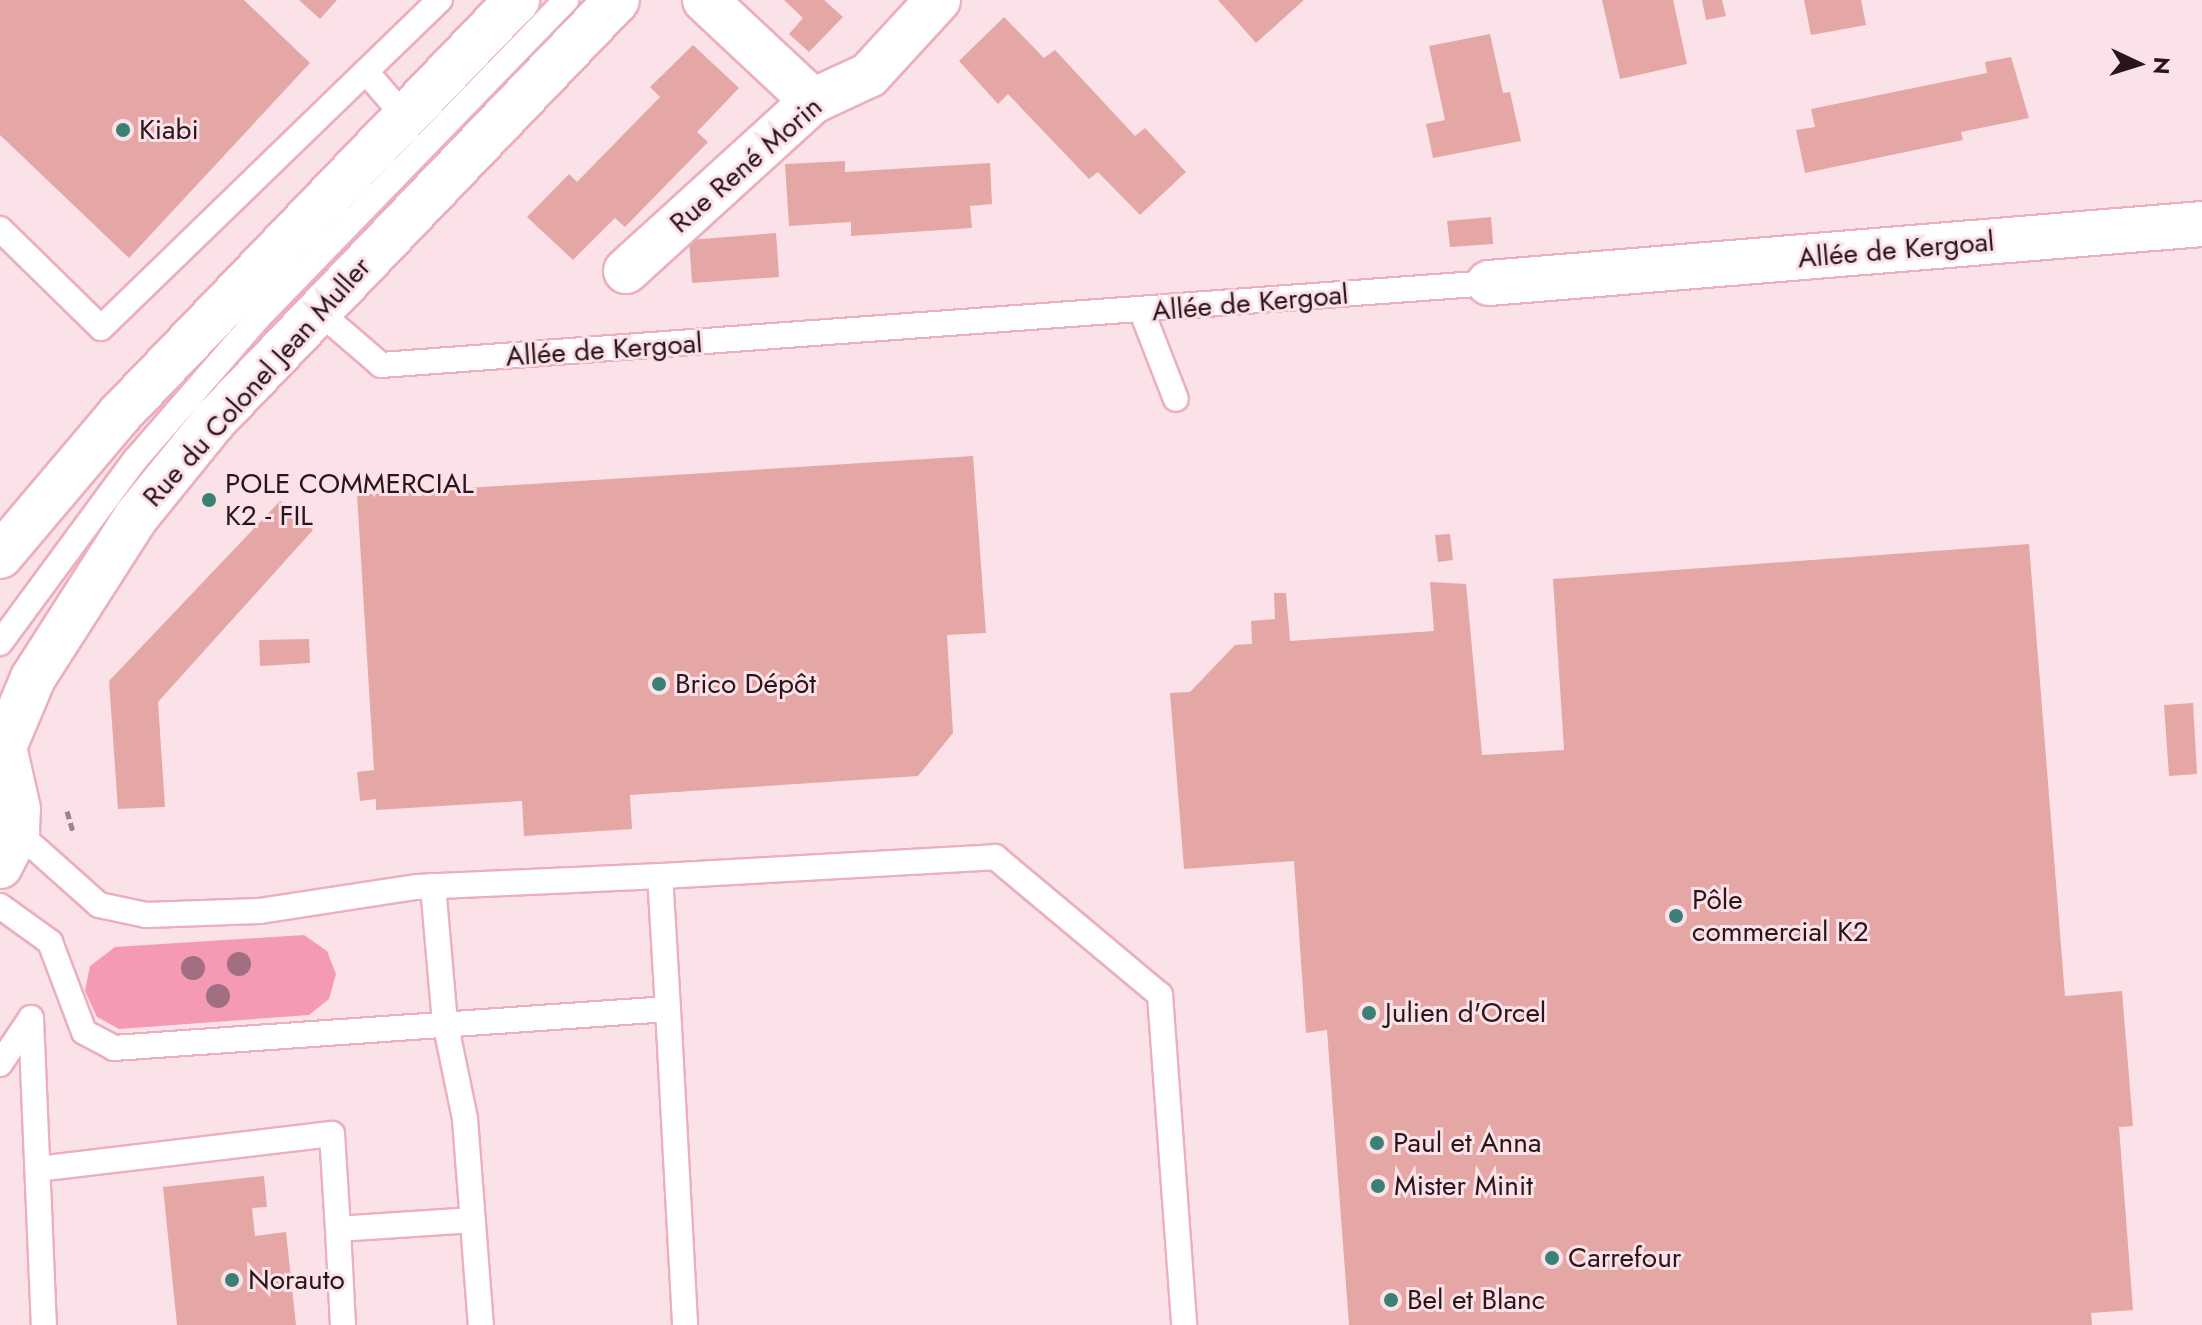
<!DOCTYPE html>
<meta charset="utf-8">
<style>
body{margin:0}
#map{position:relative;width:2202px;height:1325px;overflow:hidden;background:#fbe2e8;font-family:Jost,sans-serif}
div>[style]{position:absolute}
.green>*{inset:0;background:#f59ab4}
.building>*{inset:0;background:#e5a7a5}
.path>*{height:5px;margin-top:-2.5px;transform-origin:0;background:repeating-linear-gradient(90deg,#9b848a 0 8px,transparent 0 12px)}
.roads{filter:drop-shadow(2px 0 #ebafbe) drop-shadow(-2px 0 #ebafbe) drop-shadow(0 2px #ebafbe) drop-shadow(0 -2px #ebafbe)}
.lane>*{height:24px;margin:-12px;padding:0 12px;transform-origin:12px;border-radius:12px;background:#fff}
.street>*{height:44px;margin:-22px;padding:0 22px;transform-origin:22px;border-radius:22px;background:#fff}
.secondary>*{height:44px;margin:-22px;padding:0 22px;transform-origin:22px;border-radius:22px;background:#fff}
.trees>*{width:24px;height:24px;margin:-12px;border-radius:50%;background:#a26e82}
.dots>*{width:22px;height:22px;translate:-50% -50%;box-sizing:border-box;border:4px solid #fbe2e8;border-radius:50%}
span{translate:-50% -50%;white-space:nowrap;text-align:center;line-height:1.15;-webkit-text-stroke:6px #fbe2e8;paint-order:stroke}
.poi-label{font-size:28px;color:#2a151b}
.left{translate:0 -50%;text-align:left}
.street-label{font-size:28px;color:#2a151b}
.north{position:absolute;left:2098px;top:24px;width:80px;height:80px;-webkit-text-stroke:6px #fbe2e8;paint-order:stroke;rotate:94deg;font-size:22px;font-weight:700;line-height:32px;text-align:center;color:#2a151b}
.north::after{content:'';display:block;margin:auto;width:28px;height:36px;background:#2a151b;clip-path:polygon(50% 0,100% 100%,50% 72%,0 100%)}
</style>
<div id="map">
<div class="green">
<div style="clip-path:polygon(304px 935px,327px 951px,336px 974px,329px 999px,309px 1015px,119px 1029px,97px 1017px,85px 991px,90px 966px,115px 947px)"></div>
</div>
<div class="building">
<div style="clip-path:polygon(0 0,244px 0,310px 63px,129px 258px,0 135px)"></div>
<div style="clip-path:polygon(299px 0,337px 0,320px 19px)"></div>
<div style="clip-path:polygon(784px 0,824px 0,843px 17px,809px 52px,789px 34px,803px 18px)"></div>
<div style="clip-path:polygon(1218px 0,1304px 0,1256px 43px)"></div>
<div style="clip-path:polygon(1602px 0,1673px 0,1687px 64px,1620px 79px)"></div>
<div style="clip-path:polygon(1702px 0,1722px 0,1726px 16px,1706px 20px)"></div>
<div style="clip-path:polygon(1804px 0,1861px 0,1866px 25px,1811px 35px)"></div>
<div style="clip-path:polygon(1004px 17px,1044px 58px,1055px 50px,1135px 136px,1145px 128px,1186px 172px,1140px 215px,1098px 172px,1089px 179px,1008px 94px,998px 104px,959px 61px)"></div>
<div style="clip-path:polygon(1490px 34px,1503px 93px,1510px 92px,1521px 141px,1433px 158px,1426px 124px,1445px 120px,1429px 46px)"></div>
<div style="clip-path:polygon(693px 45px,739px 88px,697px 132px,708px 142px,625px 227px,615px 218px,573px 260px,527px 217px,569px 174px,577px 182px,660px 97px,650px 87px)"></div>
<div style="clip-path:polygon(2011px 57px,2029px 118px,1961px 132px,1963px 140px,1805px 173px,1796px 130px,1815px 127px,1811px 109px,1987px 73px,1985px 62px)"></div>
<div style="clip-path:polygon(845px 161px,845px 172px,990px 163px,992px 204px,970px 206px,972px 228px,851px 236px,851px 222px,789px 226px,785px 164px)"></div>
<div style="clip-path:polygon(1491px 217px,1493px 244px,1450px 247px,1447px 221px)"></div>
<div style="clip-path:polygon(776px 233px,779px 277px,692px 283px,689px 240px)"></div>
<div style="clip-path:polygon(973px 456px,986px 633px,947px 635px,953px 733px,918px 776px,630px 795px,632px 829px,524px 836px,522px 801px,376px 810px,376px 799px,360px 801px,357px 772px,374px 770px,357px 495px)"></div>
<div style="clip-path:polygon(280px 501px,313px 530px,158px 702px,165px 807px,118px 809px,109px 681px)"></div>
<div style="clip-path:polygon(1450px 534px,1453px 560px,1438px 562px,1435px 535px)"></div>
<div style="clip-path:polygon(2029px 544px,2065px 996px,2122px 991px,2133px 1126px,2119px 1127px,2133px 1310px,2091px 1313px,2092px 1325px,1349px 1325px,1327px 1030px,1306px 1033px,1294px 861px,1184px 869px,1170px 693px,1190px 692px,1235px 645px,1252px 644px,1251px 621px,1275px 619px,1274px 593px,1286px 593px,1290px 641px,1434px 631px,1430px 582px,1466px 584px,1482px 755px,1564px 750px,1553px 579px)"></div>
<div style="clip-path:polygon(309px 639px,310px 663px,260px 666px,259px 640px)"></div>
<div style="clip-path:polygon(2193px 703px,2197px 774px,2169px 776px,2164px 705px)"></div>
<div style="clip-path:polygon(264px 1176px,267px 1207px,252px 1208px,255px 1236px,286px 1232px,296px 1325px,177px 1325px,163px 1187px)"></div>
</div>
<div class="path">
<div style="left:67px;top:811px;width:22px;rotate:74deg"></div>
</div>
<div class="roads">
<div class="lane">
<div style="left:368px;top:74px;width:55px;rotate:49.4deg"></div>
<div style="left:0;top:229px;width:141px;rotate:44.4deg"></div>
<div style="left:101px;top:328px;width:472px;rotate:-44.1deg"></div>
<div style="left:317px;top:310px;width:84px;rotate:40.7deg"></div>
<div style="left:381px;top:365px;width:1111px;rotate:-4.23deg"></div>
<div style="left:1142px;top:312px;width:93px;rotate:68.7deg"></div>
<div style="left:0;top:643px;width:227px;rotate:-53.6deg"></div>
<div style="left:135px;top:460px;width:188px;rotate:-49.1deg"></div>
<div style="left:258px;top:318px;width:443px;rotate:-45.9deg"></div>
<div style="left:660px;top:876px;width:336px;rotate:-3.2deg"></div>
<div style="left:995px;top:857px;width:215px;rotate:39.9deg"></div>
<div style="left:1160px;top:995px;width:331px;rotate:85.8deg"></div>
<div style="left:433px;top:886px;width:137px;rotate:85deg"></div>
<div style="left:445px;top:1022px;width:99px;rotate:78.3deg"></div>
<div style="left:465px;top:1119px;width:207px;rotate:85.6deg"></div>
<div style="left:0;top:906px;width:62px;rotate:35.8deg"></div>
<div style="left:50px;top:942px;width:96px;rotate:69.3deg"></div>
<div style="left:84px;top:1032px;width:34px;rotate:28deg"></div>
<div style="left:114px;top:1048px;width:555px;rotate:-4.03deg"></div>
<div style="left:668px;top:1009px;width:133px;rotate:-93.4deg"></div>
<div style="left:660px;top:876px;width:244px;rotate:177.4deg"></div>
<div style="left:416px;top:887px;width:159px;rotate:171.3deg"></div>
<div style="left:259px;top:911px;width:113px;rotate:178deg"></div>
<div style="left:146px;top:915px;width:48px;rotate:-168deg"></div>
<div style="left:99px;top:905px;width:110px;rotate:-138.3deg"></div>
<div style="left:668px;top:1009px;width:316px;rotate:86.9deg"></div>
<div style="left:0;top:1064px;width:55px;rotate:-56deg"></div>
<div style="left:31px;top:1018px;width:307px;rotate:87.6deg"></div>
<div style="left:38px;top:1169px;width:296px;rotate:-6.8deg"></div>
<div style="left:332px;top:1134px;width:95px;rotate:86.4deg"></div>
<div style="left:343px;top:1325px;width:96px;rotate:-93deg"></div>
<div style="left:338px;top:1229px;width:135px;rotate:-3.8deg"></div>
</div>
<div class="street">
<div style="left:705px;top:0;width:148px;rotate:43.1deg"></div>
<div style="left:626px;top:271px;width:253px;rotate:-42.3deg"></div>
<div style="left:813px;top:101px;width:62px;rotate:-24.9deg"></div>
<div style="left:869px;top:75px;width:102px;rotate:-47.4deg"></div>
<div style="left:1489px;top:283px;width:715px;rotate:-4.73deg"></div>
</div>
<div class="secondary">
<div style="left:0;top:556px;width:186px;rotate:-49.8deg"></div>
<div style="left:120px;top:414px;width:574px;rotate:-46.2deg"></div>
<div style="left:0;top:866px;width:38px;rotate:-63deg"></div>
<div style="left:17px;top:832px;width:23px;rotate:-88deg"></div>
<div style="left:18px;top:809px;width:64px;rotate:-102.7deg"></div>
<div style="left:4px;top:747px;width:75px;rotate:-67.2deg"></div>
<div style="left:33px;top:678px;width:191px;rotate:-57.4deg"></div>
<div style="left:136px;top:517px;width:122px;rotate:-51deg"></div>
<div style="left:213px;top:422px;width:584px;rotate:-46.25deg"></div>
</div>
</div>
<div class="trees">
<div style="left:239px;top:964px"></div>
<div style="left:193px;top:968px"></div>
<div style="left:218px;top:996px"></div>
</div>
<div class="dots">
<div style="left:123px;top:130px;background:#3b8075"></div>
<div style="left:209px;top:500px;background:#3b8075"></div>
<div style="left:659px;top:684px;background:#3b8075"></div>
<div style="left:1676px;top:916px;background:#3b8075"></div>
<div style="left:1369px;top:1013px;background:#3b8075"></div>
<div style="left:1377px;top:1143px;background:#3b8075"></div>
<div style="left:1378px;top:1186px;background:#3b8075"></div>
<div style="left:1552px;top:1258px;background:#3b8075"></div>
<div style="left:232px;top:1280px;background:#3b8075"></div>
<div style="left:1391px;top:1300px;background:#3b8075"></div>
</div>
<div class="poi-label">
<span class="left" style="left:139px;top:130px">Kiabi</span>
<span class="left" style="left:225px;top:500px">POLE COMMERCIAL<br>K2 - FIL</span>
<span class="left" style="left:675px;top:684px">Brico Dépôt</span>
<span class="left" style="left:1692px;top:916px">Pôle<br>commercial K2</span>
<span class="left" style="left:1385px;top:1013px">Julien d'Orcel</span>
<span class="left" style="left:1393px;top:1143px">Paul et Anna</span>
<span class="left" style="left:1394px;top:1186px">Mister Minit</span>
<span class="left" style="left:1568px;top:1258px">Carrefour</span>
<span class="left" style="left:248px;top:1280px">Norauto</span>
<span class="left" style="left:1407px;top:1300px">Bel et Blanc</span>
</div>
<div class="street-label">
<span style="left:746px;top:165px;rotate:-41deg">Rue René Morin</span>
<span style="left:1896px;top:250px;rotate:-5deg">Allée de Kergoal</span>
<span style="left:1250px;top:303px;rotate:-5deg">Allée de Kergoal</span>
<span style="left:604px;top:350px;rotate:-4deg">Allée de Kergoal</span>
<span style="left:257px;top:382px;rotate:-48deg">Rue du Colonel Jean Muller</span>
</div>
<div class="north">N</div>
</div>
